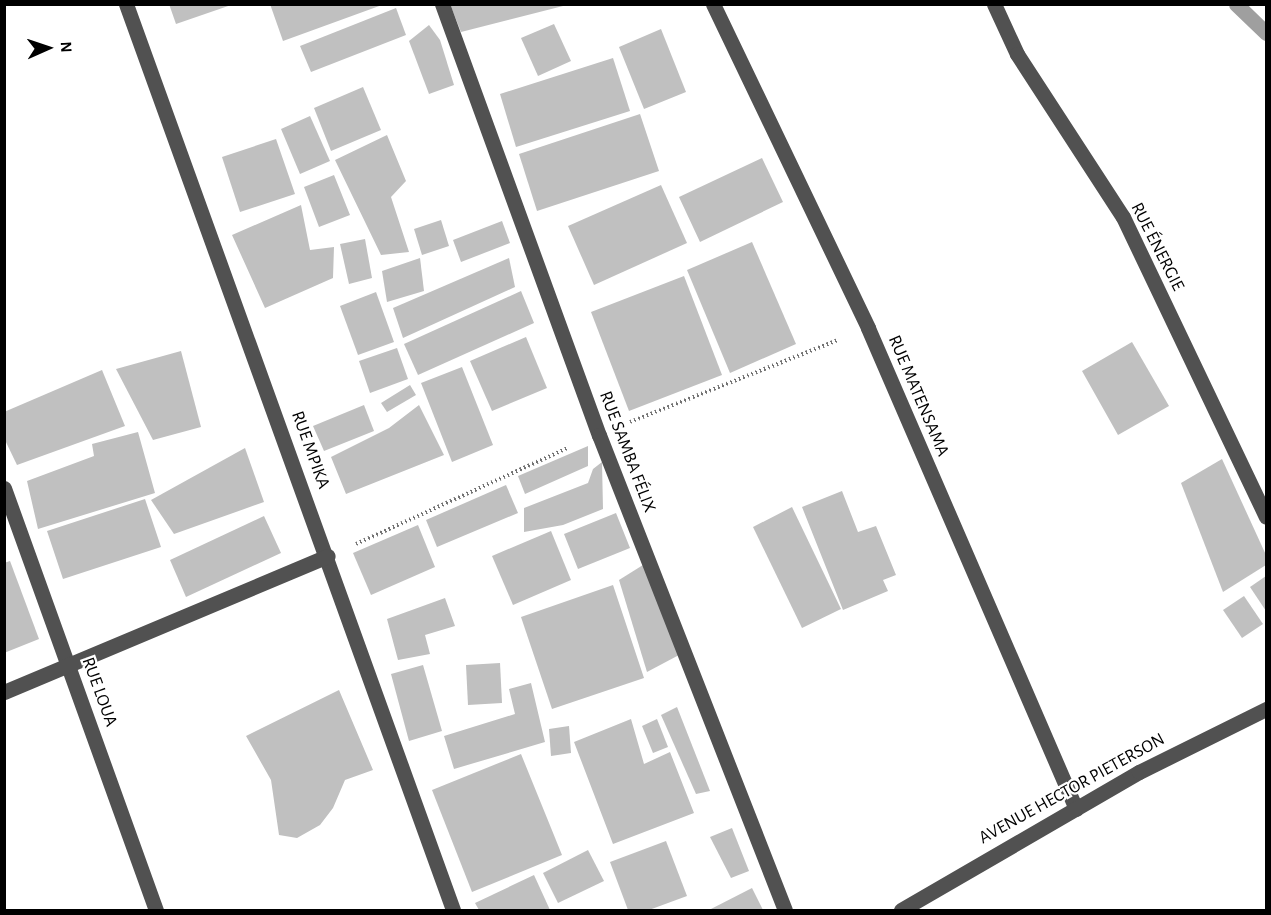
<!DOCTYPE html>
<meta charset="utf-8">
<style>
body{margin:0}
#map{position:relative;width:1271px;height:915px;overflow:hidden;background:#fff;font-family:"Alegreya Sans",sans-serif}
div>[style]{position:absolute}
.stream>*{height:15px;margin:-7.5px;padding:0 7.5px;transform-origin:7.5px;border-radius:7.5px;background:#9f9f9f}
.building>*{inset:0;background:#c0c0c0}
.path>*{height:4px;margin-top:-2px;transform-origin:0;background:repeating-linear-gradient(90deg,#737373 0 1.5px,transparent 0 4.5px)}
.minor>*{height:15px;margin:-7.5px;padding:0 7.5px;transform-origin:7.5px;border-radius:7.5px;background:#515151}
span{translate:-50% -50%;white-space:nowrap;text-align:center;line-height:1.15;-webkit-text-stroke:4.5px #fff;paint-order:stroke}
.street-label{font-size:18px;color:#000}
.frame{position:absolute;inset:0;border:6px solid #000;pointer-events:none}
.north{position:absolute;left:18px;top:18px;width:60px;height:60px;-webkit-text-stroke:4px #fff;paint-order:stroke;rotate:87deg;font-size:16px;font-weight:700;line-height:24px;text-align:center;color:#000}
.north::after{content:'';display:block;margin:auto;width:21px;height:27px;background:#000;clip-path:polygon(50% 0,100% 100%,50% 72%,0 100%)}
</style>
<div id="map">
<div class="stream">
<div style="left:1236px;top:4px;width:42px;rotate:44deg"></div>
</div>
<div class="building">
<div style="clip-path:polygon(169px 4px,234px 4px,176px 24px)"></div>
<div style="clip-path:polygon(270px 4px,382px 4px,382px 5px,283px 41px)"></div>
<div style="clip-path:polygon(450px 4px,567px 4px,567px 5px,461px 32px)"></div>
<div style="clip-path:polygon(396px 8px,406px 35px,311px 72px,300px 46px)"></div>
<div style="clip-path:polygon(554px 24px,571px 61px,538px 76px,521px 38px)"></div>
<div style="clip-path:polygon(429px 25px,440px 40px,454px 85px,429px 94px,409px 41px)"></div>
<div style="clip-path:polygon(661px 29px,686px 92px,644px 109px,619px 47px)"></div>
<div style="clip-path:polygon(613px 58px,630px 111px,516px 147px,500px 94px)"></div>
<div style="clip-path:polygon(363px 87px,381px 130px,331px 151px,314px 108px)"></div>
<div style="clip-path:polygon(640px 114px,659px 171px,537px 211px,519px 154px)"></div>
<div style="clip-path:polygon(310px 116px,330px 161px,300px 174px,281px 129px)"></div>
<div style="clip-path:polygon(387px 135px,406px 181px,391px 197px,409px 252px,381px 255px,335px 160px)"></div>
<div style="clip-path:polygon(276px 139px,295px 194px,240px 212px,222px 157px)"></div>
<div style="clip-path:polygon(762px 158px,783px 202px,700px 242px,679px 197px)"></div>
<div style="clip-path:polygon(334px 175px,350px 215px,319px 227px,304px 187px)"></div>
<div style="clip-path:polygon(661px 185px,687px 243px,594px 285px,568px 226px)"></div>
<div style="clip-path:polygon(301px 205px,310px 250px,334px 247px,333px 278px,265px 308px,232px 235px)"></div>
<div style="clip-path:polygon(441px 220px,449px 246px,422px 255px,414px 229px)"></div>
<div style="clip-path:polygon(502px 221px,510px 243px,461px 262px,453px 240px)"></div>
<div style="clip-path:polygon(365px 239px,372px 278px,349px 284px,340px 244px)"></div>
<div style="clip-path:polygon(752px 242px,796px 344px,730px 373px,687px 270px)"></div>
<div style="clip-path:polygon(420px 258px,424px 291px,387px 302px,382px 271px)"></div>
<div style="clip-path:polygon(509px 258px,515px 287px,403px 338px,393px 308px)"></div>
<div style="clip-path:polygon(684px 276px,722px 375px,629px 411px,591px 312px)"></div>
<div style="clip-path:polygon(521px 291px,534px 323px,418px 375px,404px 344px)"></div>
<div style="clip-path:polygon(376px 292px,394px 342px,358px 355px,340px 306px)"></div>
<div style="clip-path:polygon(526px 337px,547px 388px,492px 411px,470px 361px)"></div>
<div style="clip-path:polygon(1132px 342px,1169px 406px,1118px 435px,1082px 371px)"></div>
<div style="clip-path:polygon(397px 348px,408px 379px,370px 393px,359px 361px)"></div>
<div style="clip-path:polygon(181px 351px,201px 427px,153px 440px,116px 369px)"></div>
<div style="clip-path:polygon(462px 367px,493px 445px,452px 462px,421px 383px)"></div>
<div style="clip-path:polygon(102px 370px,125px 426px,17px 465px,4px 438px,4px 412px)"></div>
<div style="clip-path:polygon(410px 385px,416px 395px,387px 412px,381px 403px)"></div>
<div style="clip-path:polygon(364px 405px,374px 431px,324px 451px,313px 426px)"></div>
<div style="clip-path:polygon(419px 405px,444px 455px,346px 494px,331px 457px,389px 428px)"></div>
<div style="clip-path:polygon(138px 432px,155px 493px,38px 529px,27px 481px,94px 456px,92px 444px)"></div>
<div style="clip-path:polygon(588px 446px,588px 466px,525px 494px,518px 476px)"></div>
<div style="clip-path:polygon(245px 448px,264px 502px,174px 534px,151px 500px)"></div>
<div style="clip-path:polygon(1222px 459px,1266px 555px,1266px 565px,1223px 592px,1181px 483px)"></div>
<div style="clip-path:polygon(602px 462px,603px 509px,563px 525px,524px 532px,524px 508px,588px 483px,593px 469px)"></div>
<div style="clip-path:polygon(506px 485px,518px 513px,437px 547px,426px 520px)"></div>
<div style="clip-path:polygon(842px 491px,858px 532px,876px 526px,896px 575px,883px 580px,888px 591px,843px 610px,802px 507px)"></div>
<div style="clip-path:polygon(145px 499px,161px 547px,63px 579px,47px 531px)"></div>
<div style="clip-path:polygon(792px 507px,841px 609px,802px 628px,753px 527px)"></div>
<div style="clip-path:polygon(616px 513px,630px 548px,578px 569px,564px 534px)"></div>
<div style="clip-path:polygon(264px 516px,281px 553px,186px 597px,170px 560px)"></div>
<div style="clip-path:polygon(418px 525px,435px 567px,371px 595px,353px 553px)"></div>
<div style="clip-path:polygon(551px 531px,571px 580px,513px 605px,492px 556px)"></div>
<div style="clip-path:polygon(10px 561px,39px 639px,4px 653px,4px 563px)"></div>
<div style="clip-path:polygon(643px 565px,679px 655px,647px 672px,619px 580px)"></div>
<div style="clip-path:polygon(1266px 576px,1266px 611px,1250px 587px)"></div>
<div style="clip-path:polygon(613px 585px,644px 678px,552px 709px,521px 617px)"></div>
<div style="clip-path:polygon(1244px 596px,1263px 624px,1242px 638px,1223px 610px)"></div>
<div style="clip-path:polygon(445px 598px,455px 626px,425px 635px,430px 654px,398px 660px,387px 619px)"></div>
<div style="clip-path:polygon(500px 663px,502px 703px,468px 705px,466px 665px)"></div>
<div style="clip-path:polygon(423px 665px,442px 731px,409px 741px,391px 674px)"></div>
<div style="clip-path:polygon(531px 683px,545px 742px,454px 769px,444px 736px,515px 714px,509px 689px)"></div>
<div style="clip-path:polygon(339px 690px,373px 770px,345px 780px,333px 808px,320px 825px,297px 838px,279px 835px,271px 780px,246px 736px)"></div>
<div style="clip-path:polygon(677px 707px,710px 791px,696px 794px,661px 715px)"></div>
<div style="clip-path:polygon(631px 719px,644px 764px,670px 752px,694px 813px,613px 844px,574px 742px)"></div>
<div style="clip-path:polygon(657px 719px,668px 747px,653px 753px,642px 726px)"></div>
<div style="clip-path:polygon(569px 726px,571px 753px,551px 756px,549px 729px)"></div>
<div style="clip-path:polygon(521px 754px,562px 855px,472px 892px,432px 790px)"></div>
<div style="clip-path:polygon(732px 828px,749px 871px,731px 878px,710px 837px)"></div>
<div style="clip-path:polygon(666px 841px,687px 896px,649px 910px,628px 910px,610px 862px)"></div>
<div style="clip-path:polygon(588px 850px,604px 881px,558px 903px,543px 873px)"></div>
<div style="clip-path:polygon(534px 875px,550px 910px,479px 910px,475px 903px)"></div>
<div style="clip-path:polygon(752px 888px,763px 910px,709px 910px)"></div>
</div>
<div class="path">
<div style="left:630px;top:422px;width:224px;rotate:-21.5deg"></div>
<div style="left:356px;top:544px;width:233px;rotate:-24.4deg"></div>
</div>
<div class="minor">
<div style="left:126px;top:4px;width:963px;rotate:70.15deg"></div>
<div style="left:442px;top:4px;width:459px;rotate:70deg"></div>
<div style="left:599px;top:435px;width:510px;rotate:68.62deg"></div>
<div style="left:713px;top:4px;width:359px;rotate:64.4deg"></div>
<div style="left:868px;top:328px;width:524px;rotate:66.61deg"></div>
<div style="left:994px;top:4px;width:55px;rotate:65.3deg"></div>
<div style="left:1017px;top:54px;width:194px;rotate:57deg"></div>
<div style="left:1123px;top:217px;width:332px;rotate:64.5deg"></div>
<div style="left:4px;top:488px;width:449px;rotate:70.2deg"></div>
<div style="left:4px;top:692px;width:351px;rotate:-22.8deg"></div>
<div style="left:901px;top:910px;width:275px;rotate:-30.1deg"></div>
<div style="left:1139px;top:772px;width:142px;rotate:-26.4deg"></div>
</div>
<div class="street-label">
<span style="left:1157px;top:247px;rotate:63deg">RUE ÉNERGIE</span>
<span style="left:918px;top:396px;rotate:67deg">RUE MATENSAMA</span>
<span style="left:310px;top:450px;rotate:70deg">RUE MPIKA</span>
<span style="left:627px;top:452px;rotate:69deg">RUE SAMBA FÉLIX</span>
<span style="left:99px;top:692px;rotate:70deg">RUE LOUA</span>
<span style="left:1072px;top:789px;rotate:-29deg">AVENUE HECTOR PIETERSON</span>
</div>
<div class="frame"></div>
<div class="north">N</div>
</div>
